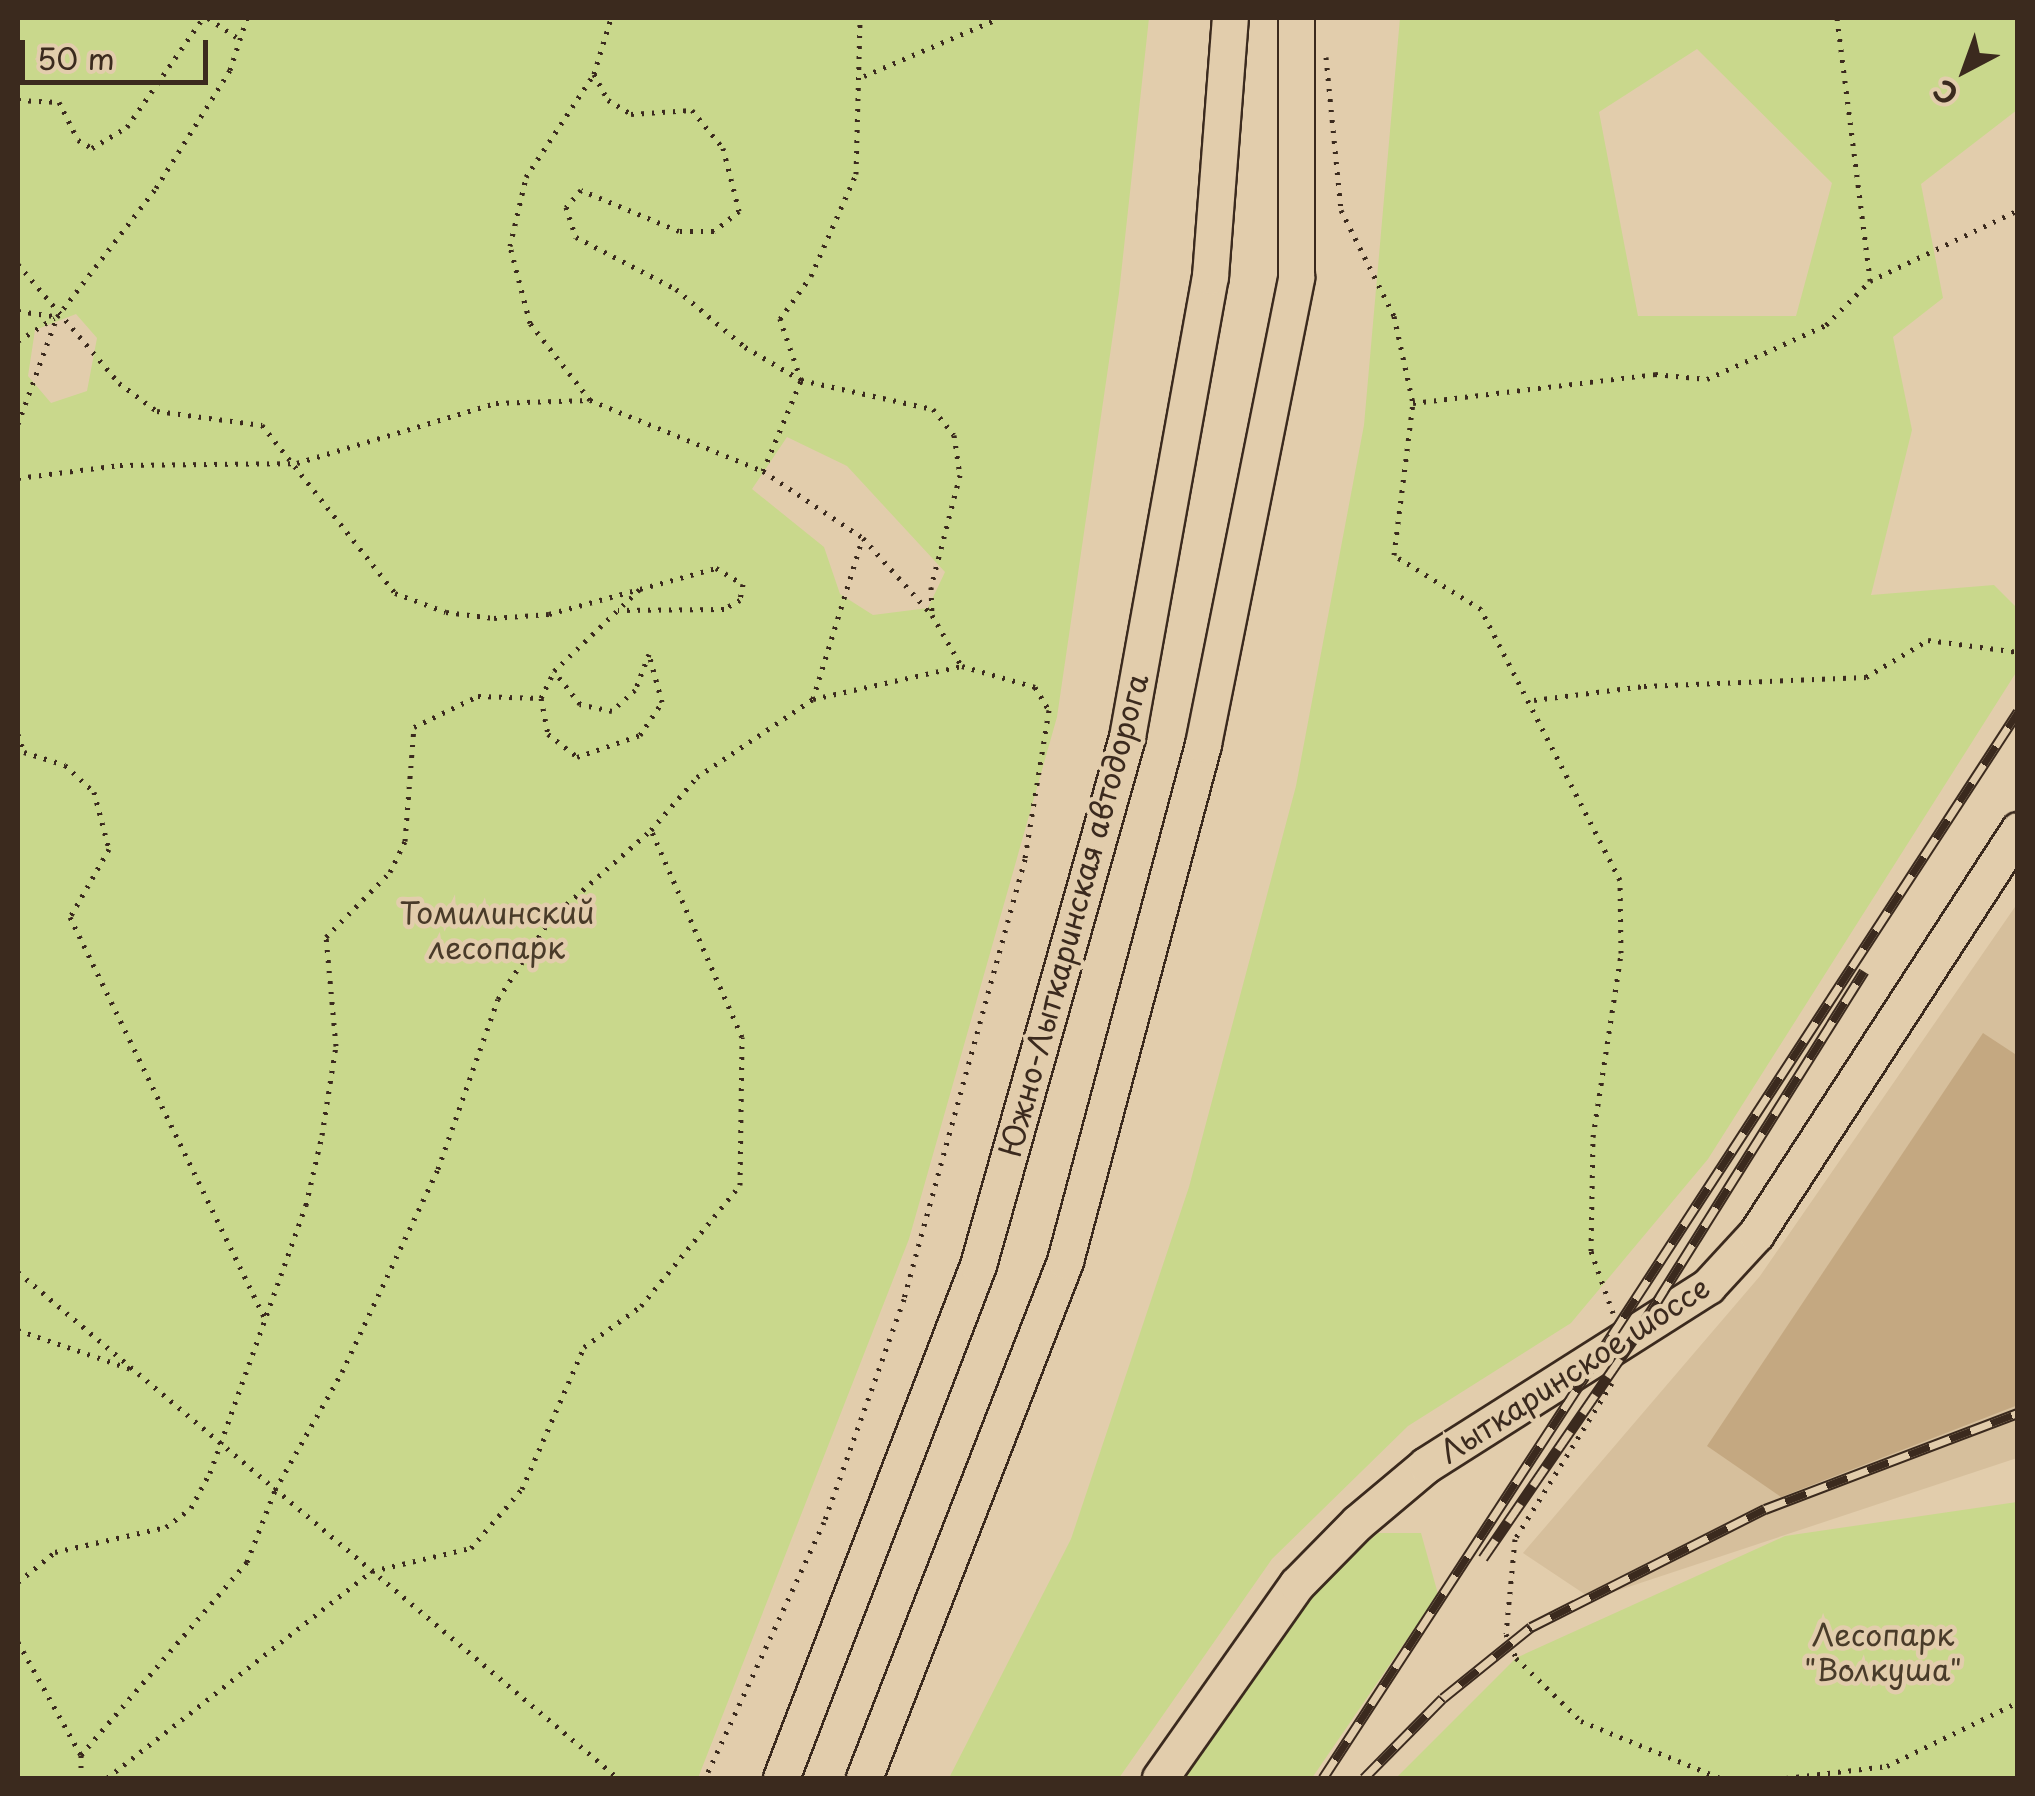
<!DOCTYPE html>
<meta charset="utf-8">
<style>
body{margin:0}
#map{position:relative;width:2035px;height:1796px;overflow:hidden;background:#e2cdac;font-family:"Playpen Sans",sans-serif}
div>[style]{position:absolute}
.built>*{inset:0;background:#d6bf9c}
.green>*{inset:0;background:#c9d88c}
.building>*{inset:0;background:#c4a881}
.path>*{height:5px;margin-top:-2.5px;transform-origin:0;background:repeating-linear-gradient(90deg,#3b2a1e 0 2.5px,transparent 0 10.5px)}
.roads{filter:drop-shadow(2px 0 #3b2a1e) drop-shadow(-2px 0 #3b2a1e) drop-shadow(0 2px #3b2a1e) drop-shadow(0 -2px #3b2a1e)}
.secondary>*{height:35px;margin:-17.5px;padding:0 17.5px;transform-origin:17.5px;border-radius:17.5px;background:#e2cdac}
.rail>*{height:11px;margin-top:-5.5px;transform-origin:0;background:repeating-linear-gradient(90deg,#e2cdac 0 22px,#3b2a1e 0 44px);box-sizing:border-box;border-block:2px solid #3b2a1e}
span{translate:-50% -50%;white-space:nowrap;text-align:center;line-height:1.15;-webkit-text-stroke:9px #e2cdac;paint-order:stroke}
.park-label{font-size:30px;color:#493b29}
.street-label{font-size:30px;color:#3b2a1e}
.frame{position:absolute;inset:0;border:20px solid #3b2a1e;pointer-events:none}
.north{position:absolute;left:1915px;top:20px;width:100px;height:100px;-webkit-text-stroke:8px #e2cdac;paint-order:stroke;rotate:221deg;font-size:28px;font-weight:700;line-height:40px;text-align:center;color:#3b2a1e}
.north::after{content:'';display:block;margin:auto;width:35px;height:45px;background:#3b2a1e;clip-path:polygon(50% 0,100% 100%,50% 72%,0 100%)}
.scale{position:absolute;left:20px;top:40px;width:188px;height:45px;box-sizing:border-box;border:5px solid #3b2a1e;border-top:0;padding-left:12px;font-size:30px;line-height:35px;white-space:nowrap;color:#3b2a1e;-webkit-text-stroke:8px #e2cdac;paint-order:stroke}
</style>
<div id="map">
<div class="built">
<div style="clip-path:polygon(2017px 904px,2017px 1458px,1592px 1599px,1523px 1553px,1760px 1276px)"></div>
</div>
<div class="green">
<div style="clip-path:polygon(evenodd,18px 18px,1149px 18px,1119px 293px,1057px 717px,909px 1239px,698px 1778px,18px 1778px,18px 18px,76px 314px,97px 338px,87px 391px,51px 403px,28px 376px,35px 330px,76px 314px,18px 18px,787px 437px,847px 466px,945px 572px,928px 608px,873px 615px,840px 594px,824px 547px,752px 489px,787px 437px)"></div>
<div style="clip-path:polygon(evenodd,1400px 18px,2017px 18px,2017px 110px,1921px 184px,1943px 298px,1893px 337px,1912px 430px,1871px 595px,1994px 585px,2017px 608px,2017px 671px,1708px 1159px,1571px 1323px,1408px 1426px,1272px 1559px,1119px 1778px,949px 1778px,1071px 1539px,1189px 1187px,1296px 786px,1364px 425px,1400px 18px,1697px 49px,1832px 183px,1796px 316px,1638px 316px,1599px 112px,1697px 49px)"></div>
<div style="clip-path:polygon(2017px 1502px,2017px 1778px,1396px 1778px,1516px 1658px,1785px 1536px)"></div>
<div style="clip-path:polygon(1378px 1533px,1421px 1533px,1438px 1594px,1312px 1778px,1183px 1778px,1311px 1590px)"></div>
</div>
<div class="building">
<div style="clip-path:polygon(1983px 1033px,2018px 1056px,2018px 1405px,1781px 1497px,1707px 1446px)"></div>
</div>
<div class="path">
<div style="left:18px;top:18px;width:1px"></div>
<div style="left:208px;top:18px;width:34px;rotate:34deg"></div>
<div style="left:1837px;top:18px;width:265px;rotate:82.8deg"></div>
<div style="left:1326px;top:57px;width:154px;rotate:84.4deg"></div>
<div style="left:1341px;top:210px;width:119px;rotate:63.4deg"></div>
<div style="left:1394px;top:316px;width:89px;rotate:77.7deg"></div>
<div style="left:594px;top:74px;width:30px;rotate:62deg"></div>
<div style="left:608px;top:100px;width:27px;rotate:31deg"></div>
<div style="left:631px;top:114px;width:61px;rotate:-3.8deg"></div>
<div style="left:692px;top:110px;width:49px;rotate:50.8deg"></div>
<div style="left:723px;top:148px;width:65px;rotate:75.7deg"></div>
<div style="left:739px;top:211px;width:32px;rotate:141deg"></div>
<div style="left:714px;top:231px;width:35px;rotate:180deg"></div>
<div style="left:679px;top:231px;width:106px;rotate:-157.3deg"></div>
<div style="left:581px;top:190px;width:23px;rotate:131deg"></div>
<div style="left:566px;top:207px;width:32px;rotate:72deg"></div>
<div style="left:576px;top:237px;width:113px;rotate:27.5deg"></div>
<div style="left:676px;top:289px;width:90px;rotate:40deg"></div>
<div style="left:745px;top:347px;width:65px;rotate:30.5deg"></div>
<div style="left:801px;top:380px;width:135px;rotate:12.4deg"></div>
<div style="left:933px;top:409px;width:33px;rotate:51deg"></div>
<div style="left:954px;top:435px;width:40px;rotate:81.5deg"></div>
<div style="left:960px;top:475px;width:116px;rotate:104.5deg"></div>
<div style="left:931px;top:587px;width:28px;rotate:88deg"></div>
<div style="left:864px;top:76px;width:147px;rotate:-23.2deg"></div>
<div style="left:18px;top:100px;width:41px;rotate:2.8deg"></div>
<div style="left:59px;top:102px;width:42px;rotate:63.4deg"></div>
<div style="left:78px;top:140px;width:16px;rotate:30deg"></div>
<div style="left:92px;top:148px;width:41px;rotate:-31deg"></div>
<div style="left:127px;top:127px;width:133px;rotate:-55.1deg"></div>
<div style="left:18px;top:264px;width:156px;rotate:49.7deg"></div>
<div style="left:119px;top:383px;width:47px;rotate:36.4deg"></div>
<div style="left:157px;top:411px;width:106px;rotate:7.6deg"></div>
<div style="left:262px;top:425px;width:214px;rotate:51.6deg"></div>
<div style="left:395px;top:593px;width:54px;rotate:20.4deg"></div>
<div style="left:446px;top:612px;width:48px;rotate:7.1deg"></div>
<div style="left:494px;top:618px;width:55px;rotate:-4.2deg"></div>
<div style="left:549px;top:614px;width:173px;rotate:-15.4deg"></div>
<div style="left:716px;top:568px;width:31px;rotate:31deg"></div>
<div style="left:743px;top:584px;width:16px;rotate:101deg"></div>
<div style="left:740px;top:600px;width:18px;rotate:151deg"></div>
<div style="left:724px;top:609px;width:106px;rotate:179.5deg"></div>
<div style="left:18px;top:311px;width:36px;rotate:8deg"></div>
<div style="left:18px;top:341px;width:43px;rotate:-32.6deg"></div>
<div style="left:590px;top:400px;width:98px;rotate:-127.9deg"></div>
<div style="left:530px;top:323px;width:80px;rotate:-104.6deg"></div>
<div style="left:510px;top:246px;width:71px;rotate:-76.9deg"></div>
<div style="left:526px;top:177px;width:123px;rotate:-56.6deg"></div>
<div style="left:594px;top:74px;width:59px;rotate:-73.1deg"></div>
<div style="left:18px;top:424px;width:114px;rotate:-70deg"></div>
<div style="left:57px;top:317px;width:163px;rotate:-52.5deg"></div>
<div style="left:156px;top:188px;width:139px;rotate:-57.9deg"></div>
<div style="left:230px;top:70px;width:55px;rotate:-71.9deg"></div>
<div style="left:763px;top:471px;width:99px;rotate:-67.3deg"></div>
<div style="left:801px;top:380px;width:65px;rotate:-109deg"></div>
<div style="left:780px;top:319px;width:53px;rotate:-54.2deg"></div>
<div style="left:811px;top:276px;width:111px;rotate:-66.2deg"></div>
<div style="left:856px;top:174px;width:156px;rotate:-88.5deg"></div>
<div style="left:18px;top:478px;width:103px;rotate:-7.3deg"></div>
<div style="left:120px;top:465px;width:177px;rotate:-0.6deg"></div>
<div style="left:297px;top:463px;width:208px;rotate:-16.8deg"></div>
<div style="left:496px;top:403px;width:94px;rotate:-1.8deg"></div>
<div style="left:590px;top:400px;width:187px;rotate:22.3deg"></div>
<div style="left:763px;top:471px;width:120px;rotate:33.8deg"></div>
<div style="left:863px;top:538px;width:103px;rotate:48.1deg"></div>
<div style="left:932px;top:615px;width:58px;rotate:59.9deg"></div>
<div style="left:541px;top:698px;width:30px;rotate:-64deg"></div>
<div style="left:554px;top:671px;width:122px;rotate:-43.7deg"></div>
<div style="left:813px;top:699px;width:166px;rotate:-72.9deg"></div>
<div style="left:1534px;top:700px;width:111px;rotate:-7.3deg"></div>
<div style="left:1644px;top:686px;width:222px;rotate:-2.3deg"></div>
<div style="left:1866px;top:677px;width:72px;rotate:-30.8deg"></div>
<div style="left:1928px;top:640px;width:91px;rotate:7.6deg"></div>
<div style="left:18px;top:734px;width:19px;rotate:72deg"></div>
<div style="left:24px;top:752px;width:43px;rotate:17.6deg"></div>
<div style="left:65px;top:765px;width:40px;rotate:43deg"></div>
<div style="left:94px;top:792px;width:59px;rotate:75.3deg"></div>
<div style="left:109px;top:849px;width:78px;rotate:119.8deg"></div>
<div style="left:70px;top:917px;width:445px;rotate:64.1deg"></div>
<div style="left:18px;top:1272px;width:785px;rotate:40.14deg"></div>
<div style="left:1613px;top:1313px;width:66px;rotate:-109.5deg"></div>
<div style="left:1591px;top:1251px;width:114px;rotate:-89deg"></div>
<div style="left:1593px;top:1137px;width:186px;rotate:-81.3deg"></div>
<div style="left:1621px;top:953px;width:73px;rotate:-90.8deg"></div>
<div style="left:1620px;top:880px;width:305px;rotate:-117.2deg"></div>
<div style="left:1481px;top:609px;width:102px;rotate:-148.2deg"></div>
<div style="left:1394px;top:555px;width:153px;rotate:-82.9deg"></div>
<div style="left:1413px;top:403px;width:244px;rotate:-6.8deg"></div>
<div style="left:1655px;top:374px;width:52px;rotate:5.5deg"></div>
<div style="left:1707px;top:379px;width:131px;rotate:-24.4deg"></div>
<div style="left:1826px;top:325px;width:62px;rotate:-45deg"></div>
<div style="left:1870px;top:281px;width:164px;rotate:-25.6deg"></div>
<div style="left:18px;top:1330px;width:120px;rotate:19deg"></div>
<div style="left:1612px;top:1383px;width:184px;rotate:121.9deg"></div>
<div style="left:1515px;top:1539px;width:95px;rotate:95.4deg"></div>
<div style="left:1506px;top:1634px;width:26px;rotate:67deg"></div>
<div style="left:1516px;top:1658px;width:91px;rotate:44.1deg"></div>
<div style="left:1581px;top:1721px;width:150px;rotate:22.3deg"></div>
<div style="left:18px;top:1582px;width:48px;rotate:-39deg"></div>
<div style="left:55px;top:1552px;width:114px;rotate:-12.7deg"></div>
<div style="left:166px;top:1527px;width:31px;rotate:-37deg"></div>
<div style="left:191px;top:1508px;width:40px;rotate:-62deg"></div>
<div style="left:210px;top:1473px;width:285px;rotate:-70.3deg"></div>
<div style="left:306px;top:1205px;width:72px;rotate:-77.1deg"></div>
<div style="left:322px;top:1135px;width:90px;rotate:-81.1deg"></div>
<div style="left:336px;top:1046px;width:109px;rotate:-95.2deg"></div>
<div style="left:326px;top:937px;width:91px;rotate:-45.4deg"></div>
<div style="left:390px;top:872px;width:34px;rotate:-64deg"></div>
<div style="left:405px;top:841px;width:114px;rotate:-85.5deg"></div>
<div style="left:414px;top:727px;width:71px;rotate:-25.8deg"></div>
<div style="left:478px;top:696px;width:63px;rotate:1.8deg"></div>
<div style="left:541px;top:698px;width:37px;rotate:79deg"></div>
<div style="left:548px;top:734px;width:37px;rotate:38deg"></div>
<div style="left:577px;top:757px;width:67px;rotate:-19.2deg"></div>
<div style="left:640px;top:735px;width:40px;rotate:-56deg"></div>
<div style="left:662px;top:702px;width:50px;rotate:-105.2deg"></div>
<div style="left:649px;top:654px;width:39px;rotate:111deg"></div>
<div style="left:635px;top:690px;width:31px;rotate:138deg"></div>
<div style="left:612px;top:711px;width:33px;rotate:-168deg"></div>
<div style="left:580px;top:704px;width:42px;rotate:-128.2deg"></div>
<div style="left:18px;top:1642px;width:129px;rotate:60.9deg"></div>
<div style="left:81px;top:1778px;width:23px;rotate:-90deg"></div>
<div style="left:81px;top:1755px;width:255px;rotate:-49.3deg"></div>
<div style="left:247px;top:1562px;width:77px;rotate:-68.7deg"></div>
<div style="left:275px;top:1490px;width:136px;rotate:-60.4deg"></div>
<div style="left:342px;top:1372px;width:225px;rotate:-64.7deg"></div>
<div style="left:438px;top:1169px;width:180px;rotate:-70.6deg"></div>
<div style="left:498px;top:999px;width:97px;rotate:-56.8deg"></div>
<div style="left:551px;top:918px;width:133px;rotate:-41.3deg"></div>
<div style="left:651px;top:830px;width:70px;rotate:-49deg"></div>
<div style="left:697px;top:777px;width:140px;rotate:-33.9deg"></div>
<div style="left:813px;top:699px;width:153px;rotate:-12.5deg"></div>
<div style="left:962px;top:666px;width:76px;rotate:16deg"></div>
<div style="left:1035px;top:687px;width:27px;rotate:59deg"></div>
<div style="left:1049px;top:710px;width:151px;rotate:99.2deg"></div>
<div style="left:1025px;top:859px;width:456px;rotate:105.4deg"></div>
<div style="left:904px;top:1299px;width:237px;rotate:109.7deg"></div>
<div style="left:824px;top:1522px;width:282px;rotate:114.9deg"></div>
<div style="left:107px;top:1778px;width:336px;rotate:-38deg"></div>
<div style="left:372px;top:1571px;width:102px;rotate:-13.1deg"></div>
<div style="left:471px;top:1548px;width:78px;rotate:-49.2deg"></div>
<div style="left:522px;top:1489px;width:155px;rotate:-66.4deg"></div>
<div style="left:584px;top:1347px;width:70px;rotate:-35.7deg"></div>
<div style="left:641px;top:1306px;width:156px;rotate:-50.7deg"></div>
<div style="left:740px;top:1185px;width:148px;rotate:-89.2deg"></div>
<div style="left:742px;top:1037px;width:226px;rotate:-113.7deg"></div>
<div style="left:1786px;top:1778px;width:102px;rotate:-6.8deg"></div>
<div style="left:1887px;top:1766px;width:146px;rotate:-26deg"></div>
</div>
<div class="roads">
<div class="secondary">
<div style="left:781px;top:1778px;width:550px;rotate:-68.99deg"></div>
<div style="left:978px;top:1265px;width:549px;rotate:-74.24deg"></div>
<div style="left:1127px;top:737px;width:468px;rotate:-79.8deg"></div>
<div style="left:1210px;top:276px;width:259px;rotate:-85.6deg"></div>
<div style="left:864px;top:1778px;width:555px;rotate:-68.75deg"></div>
<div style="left:1065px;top:1261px;width:535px;rotate:-75.05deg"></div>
<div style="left:1203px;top:744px;width:476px;rotate:-78.7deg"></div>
<div style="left:1296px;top:277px;width:259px;rotate:-90deg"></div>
<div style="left:1160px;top:1778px;width:237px;rotate:-54.8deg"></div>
<div style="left:1297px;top:1584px;width:86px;rotate:-45.5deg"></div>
<div style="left:1357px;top:1523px;width:90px;rotate:-40deg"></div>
<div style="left:1426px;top:1465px;width:334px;rotate:-32.4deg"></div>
<div style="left:1708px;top:1286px;width:71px;rotate:-47.3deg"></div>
<div style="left:1756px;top:1234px;width:482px;rotate:-57deg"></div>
</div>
</div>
<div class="rail">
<div style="left:1483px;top:1558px;width:267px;rotate:-55.5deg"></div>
<div style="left:1634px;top:1338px;width:433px;rotate:-57.9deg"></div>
<div style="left:1323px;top:1778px;width:1273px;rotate:-56.9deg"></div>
<div style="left:1364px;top:1778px;width:112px;rotate:-45.4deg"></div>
<div style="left:1443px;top:1698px;width:113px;rotate:-38.9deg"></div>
<div style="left:1531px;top:1627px;width:262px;rotate:-26.8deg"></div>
<div style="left:1765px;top:1509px;width:271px;rotate:-20.8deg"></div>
</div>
<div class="park-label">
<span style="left:497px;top:929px">Томилинский<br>лесопарк</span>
<span style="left:1883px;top:1651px">Лесопарк<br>"Волкуша"</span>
</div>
<div class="street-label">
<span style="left:1073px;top:915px;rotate:-75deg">Южно-Лыткаринская автодорога</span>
<span style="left:1574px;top:1369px;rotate:-33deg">Лыткаринское шоссе</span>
</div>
<div class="frame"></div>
<div class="north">С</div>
<div class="scale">50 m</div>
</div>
